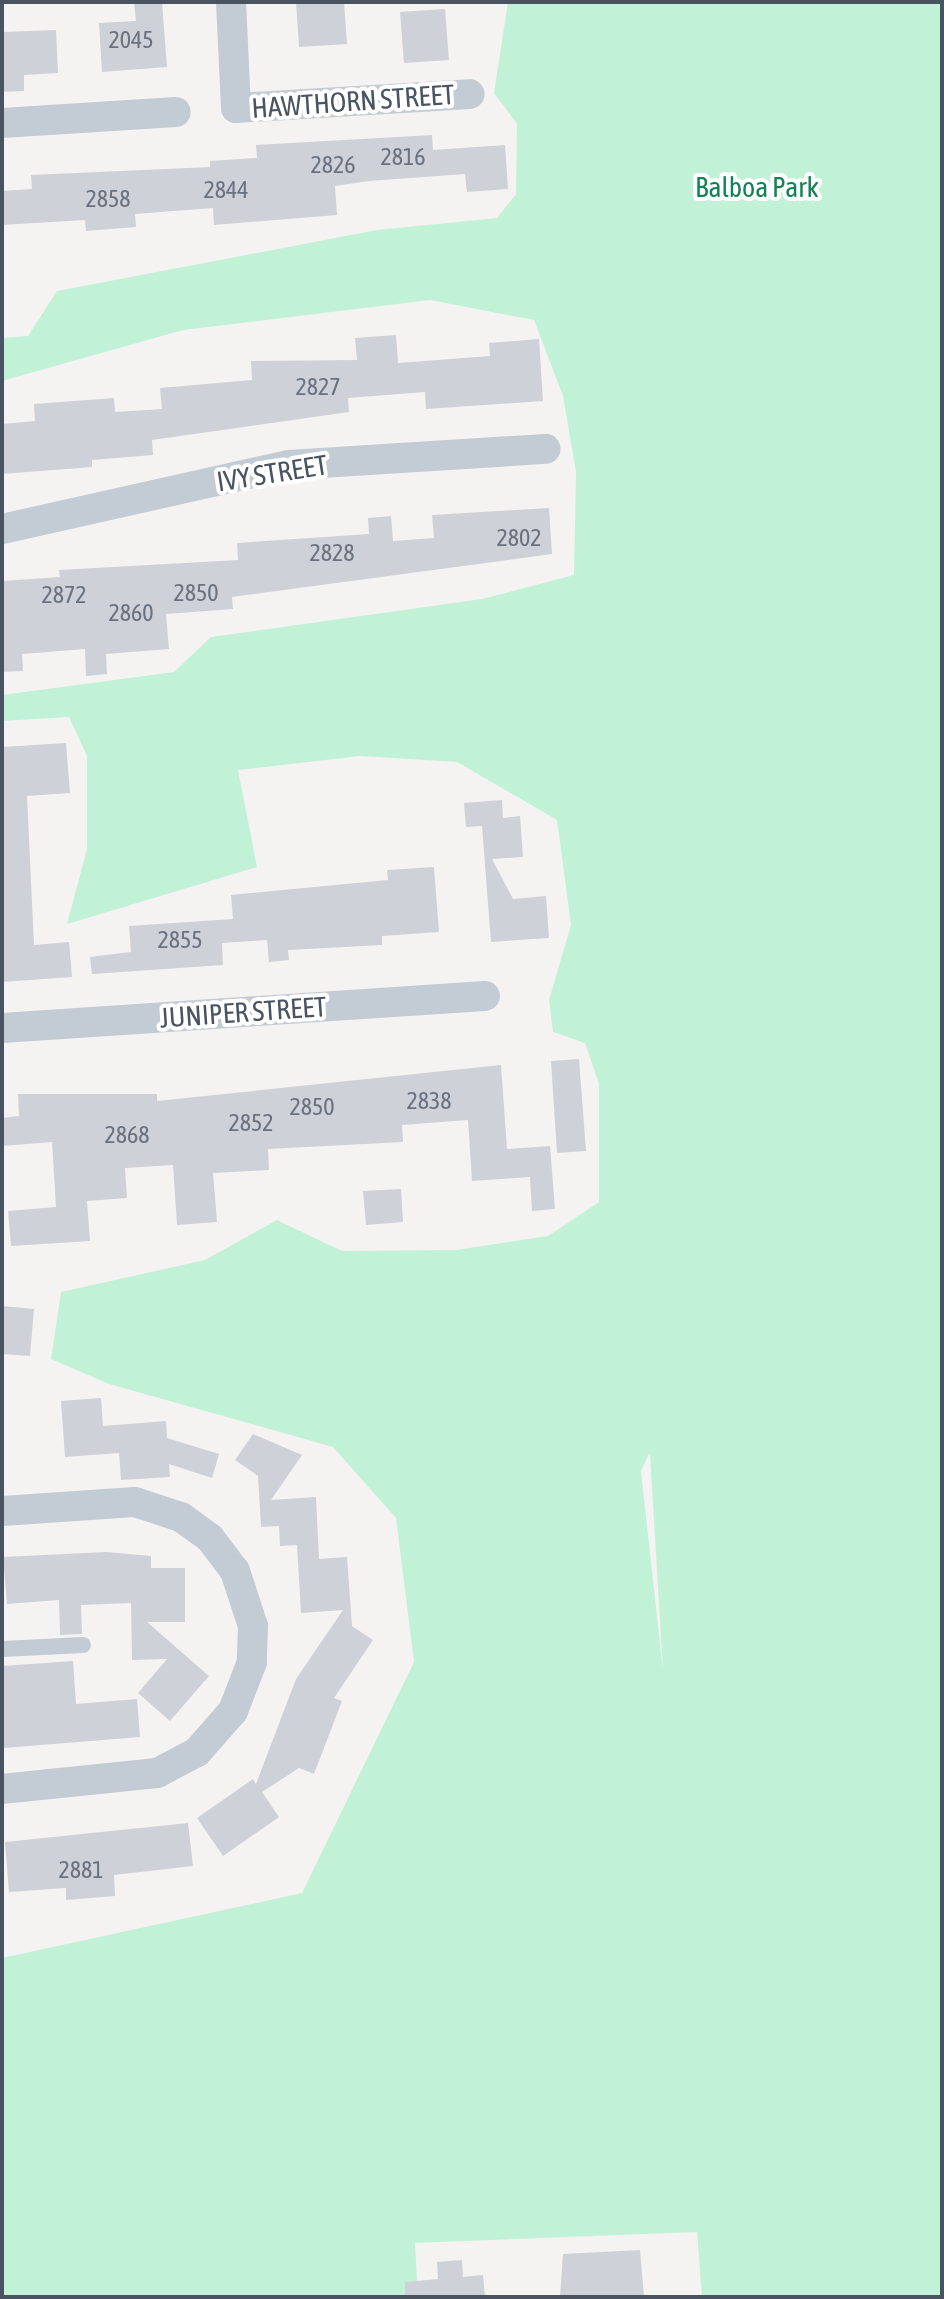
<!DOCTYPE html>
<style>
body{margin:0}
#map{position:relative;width:944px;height:2299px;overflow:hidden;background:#f5f3f2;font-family:"Asap Condensed",sans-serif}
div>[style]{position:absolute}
.green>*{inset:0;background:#c1f2d8}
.building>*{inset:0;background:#ced1d8}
.lane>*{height:16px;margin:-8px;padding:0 8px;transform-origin:8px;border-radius:8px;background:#c3cbd4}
.street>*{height:30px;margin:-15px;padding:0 15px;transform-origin:15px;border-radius:15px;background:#c3cbd4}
span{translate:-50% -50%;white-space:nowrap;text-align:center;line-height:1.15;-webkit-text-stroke:8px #fff;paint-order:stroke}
.number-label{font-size:24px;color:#6a727f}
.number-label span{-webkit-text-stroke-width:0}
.street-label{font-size:28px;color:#495361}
.park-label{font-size:28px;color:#148255}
.frame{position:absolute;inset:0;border:4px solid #495361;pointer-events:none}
</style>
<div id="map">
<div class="green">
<div style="clip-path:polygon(evenodd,508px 2px,942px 2px,942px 2297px,702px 2297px,697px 2232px,415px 2243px,418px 2297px,2px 2297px,2px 1958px,302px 1893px,414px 1662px,396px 1518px,333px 1447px,109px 1384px,51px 1359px,61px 1292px,205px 1260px,277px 1220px,342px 1251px,456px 1250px,548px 1236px,599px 1202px,599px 1084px,585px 1043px,553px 1032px,549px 1000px,571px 925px,557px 820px,457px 762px,360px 756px,238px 770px,257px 867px,67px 924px,87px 849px,87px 756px,69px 717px,2px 721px,2px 695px,174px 672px,211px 637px,482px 599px,574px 575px,576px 472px,563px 396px,534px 320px,430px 300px,183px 330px,2px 381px,2px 338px,28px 336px,57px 291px,377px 230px,497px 218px,516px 194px,517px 124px,494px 93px,508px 2px,649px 1454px,650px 1454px,663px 1671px,641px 1471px,649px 1454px)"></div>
</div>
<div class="building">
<div style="clip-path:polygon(134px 2px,162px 2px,167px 67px,102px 72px,99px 23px,136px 21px)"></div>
<div style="clip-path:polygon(296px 2px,344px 2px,347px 44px,299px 47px)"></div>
<div style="clip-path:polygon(445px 9px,449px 60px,404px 63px,400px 12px)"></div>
<div style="clip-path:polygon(56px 30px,58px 73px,24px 75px,24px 91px,2px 92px,2px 32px)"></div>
<div style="clip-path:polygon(432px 135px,433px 150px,505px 145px,508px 189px,467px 192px,465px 174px,369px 181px,335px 186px,337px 215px,214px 225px,213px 208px,135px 214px,136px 227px,86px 231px,85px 220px,2px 225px,2px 191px,32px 189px,31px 175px,210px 167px,210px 161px,257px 158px,256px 145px)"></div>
<div style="clip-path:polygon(396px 335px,398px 363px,490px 356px,489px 343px,539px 339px,543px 401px,426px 409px,425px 392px,348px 398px,349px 412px,152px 440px,153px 455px,92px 460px,92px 467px,2px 474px,2px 424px,35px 421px,34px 404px,114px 398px,115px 412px,162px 409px,160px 388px,252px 380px,251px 361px,357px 360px,355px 338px)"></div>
<div style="clip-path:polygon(549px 508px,552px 554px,232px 597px,233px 609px,166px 614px,169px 649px,106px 654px,107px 674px,86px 676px,85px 649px,22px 654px,23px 671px,2px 672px,2px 581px,60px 577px,59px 570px,238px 560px,237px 543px,369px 534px,368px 518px,391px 516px,393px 541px,434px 538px,432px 515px)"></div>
<div style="clip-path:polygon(66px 743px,70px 793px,27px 796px,34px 945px,69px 942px,72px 977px,2px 982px,2px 747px)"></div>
<div style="clip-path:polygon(502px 800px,503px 818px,520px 816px,523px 857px,492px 859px,513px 899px,546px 896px,549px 938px,491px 942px,482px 826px,466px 827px,464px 803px)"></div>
<div style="clip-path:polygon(434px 867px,439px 932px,382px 936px,382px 945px,288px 950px,289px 960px,269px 962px,267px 940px,222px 943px,223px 965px,92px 974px,90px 957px,131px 952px,129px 926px,233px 919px,231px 895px,388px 880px,387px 870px)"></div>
<div style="clip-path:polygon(579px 1059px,586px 1151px,557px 1153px,551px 1061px)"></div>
<div style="clip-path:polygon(501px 1065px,507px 1149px,550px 1146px,555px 1209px,532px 1211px,530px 1177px,472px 1181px,468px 1120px,402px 1125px,403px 1142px,268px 1149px,269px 1170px,213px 1173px,217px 1222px,177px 1225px,173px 1165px,125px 1168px,127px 1198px,87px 1201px,90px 1241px,11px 1246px,8px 1211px,56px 1207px,52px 1142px,2px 1146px,2px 1118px,19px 1116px,18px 1094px,157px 1094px,157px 1101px)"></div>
<div style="clip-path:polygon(401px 1189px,403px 1222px,366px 1225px,363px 1191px)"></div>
<div style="clip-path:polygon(2px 1306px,34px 1309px,30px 1356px,2px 1354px)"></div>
<div style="clip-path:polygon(101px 1398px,103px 1426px,166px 1421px,167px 1438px,219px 1454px,212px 1478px,169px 1464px,170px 1477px,121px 1480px,119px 1453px,65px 1457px,61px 1401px)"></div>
<div style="clip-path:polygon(253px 1434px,302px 1455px,271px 1500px,316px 1497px,319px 1559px,347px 1557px,352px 1626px,373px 1640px,334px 1698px,342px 1701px,314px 1774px,299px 1768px,262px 1792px,279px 1817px,223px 1856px,197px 1818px,253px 1779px,256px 1784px,296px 1679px,343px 1610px,301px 1613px,297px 1545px,280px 1546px,279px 1526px,261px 1527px,258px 1476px,235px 1460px)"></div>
<div style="clip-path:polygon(106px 1552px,151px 1556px,151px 1568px,185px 1568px,185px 1622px,147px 1622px,209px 1676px,170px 1721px,138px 1693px,167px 1659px,132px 1660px,131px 1603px,81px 1605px,82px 1634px,60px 1635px,59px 1600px,7px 1604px,3px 1557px)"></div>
<div style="clip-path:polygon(73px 1661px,76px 1704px,137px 1699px,140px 1737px,4px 1748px,2px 1666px)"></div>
<div style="clip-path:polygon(188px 1823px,193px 1866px,114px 1875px,115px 1896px,66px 1900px,66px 1888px,9px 1892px,5px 1842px)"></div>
<div style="clip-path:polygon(640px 2250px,644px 2297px,560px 2297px,563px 2254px)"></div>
<div style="clip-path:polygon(462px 2260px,463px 2277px,483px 2275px,485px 2297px,405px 2297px,405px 2282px,438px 2279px,437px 2262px)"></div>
</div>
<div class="lane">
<div style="left:2px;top:1649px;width:81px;rotate:-2.8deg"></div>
</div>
<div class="street">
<div style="left:231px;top:2px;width:106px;rotate:87.3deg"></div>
<div style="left:236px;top:108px;width:234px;rotate:-3.4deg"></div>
<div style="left:2px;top:123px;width:174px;rotate:-3.6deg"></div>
<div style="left:2px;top:529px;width:294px;rotate:-12.6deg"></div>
<div style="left:289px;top:465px;width:257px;rotate:-3.6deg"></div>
<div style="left:2px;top:1028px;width:484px;rotate:-3.8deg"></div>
<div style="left:2px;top:1511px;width:133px;rotate:-3.9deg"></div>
<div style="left:135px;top:1502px;width:48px;rotate:18.1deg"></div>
<div style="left:181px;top:1517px;width:36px;rotate:36deg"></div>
<div style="left:210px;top:1538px;width:41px;rotate:52.9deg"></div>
<div style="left:235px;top:1571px;width:58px;rotate:71.9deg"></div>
<div style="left:253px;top:1626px;width:36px;rotate:92deg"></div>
<div style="left:252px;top:1662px;width:53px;rotate:111.2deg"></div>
<div style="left:233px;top:1711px;width:55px;rotate:131.3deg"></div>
<div style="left:197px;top:1752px;width:45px;rotate:152.3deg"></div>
<div style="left:157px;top:1773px;width:156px;rotate:174.1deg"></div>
</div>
<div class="number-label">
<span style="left:131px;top:40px">2045</span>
<span style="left:403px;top:157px">2816</span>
<span style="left:333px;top:165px">2826</span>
<span style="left:226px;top:190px">2844</span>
<span style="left:108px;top:199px">2858</span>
<span style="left:318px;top:387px">2827</span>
<span style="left:519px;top:538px">2802</span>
<span style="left:332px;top:553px">2828</span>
<span style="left:196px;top:593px">2850</span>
<span style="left:64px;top:595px">2872</span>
<span style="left:131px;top:613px">2860</span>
<span style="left:180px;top:940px">2855</span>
<span style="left:429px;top:1101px">2838</span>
<span style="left:312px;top:1107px">2850</span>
<span style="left:251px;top:1123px">2852</span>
<span style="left:127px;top:1135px">2868</span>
<span style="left:81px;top:1870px">2881</span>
</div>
<div class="street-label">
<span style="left:353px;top:101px;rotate:-4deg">HAWTHORN STREET</span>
<span style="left:272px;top:473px;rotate:-9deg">IVY STREET</span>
<span style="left:243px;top:1012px;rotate:-4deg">JUNIPER STREET</span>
</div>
<div class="park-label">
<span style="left:757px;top:187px">Balboa Park</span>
</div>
<div class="frame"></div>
</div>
